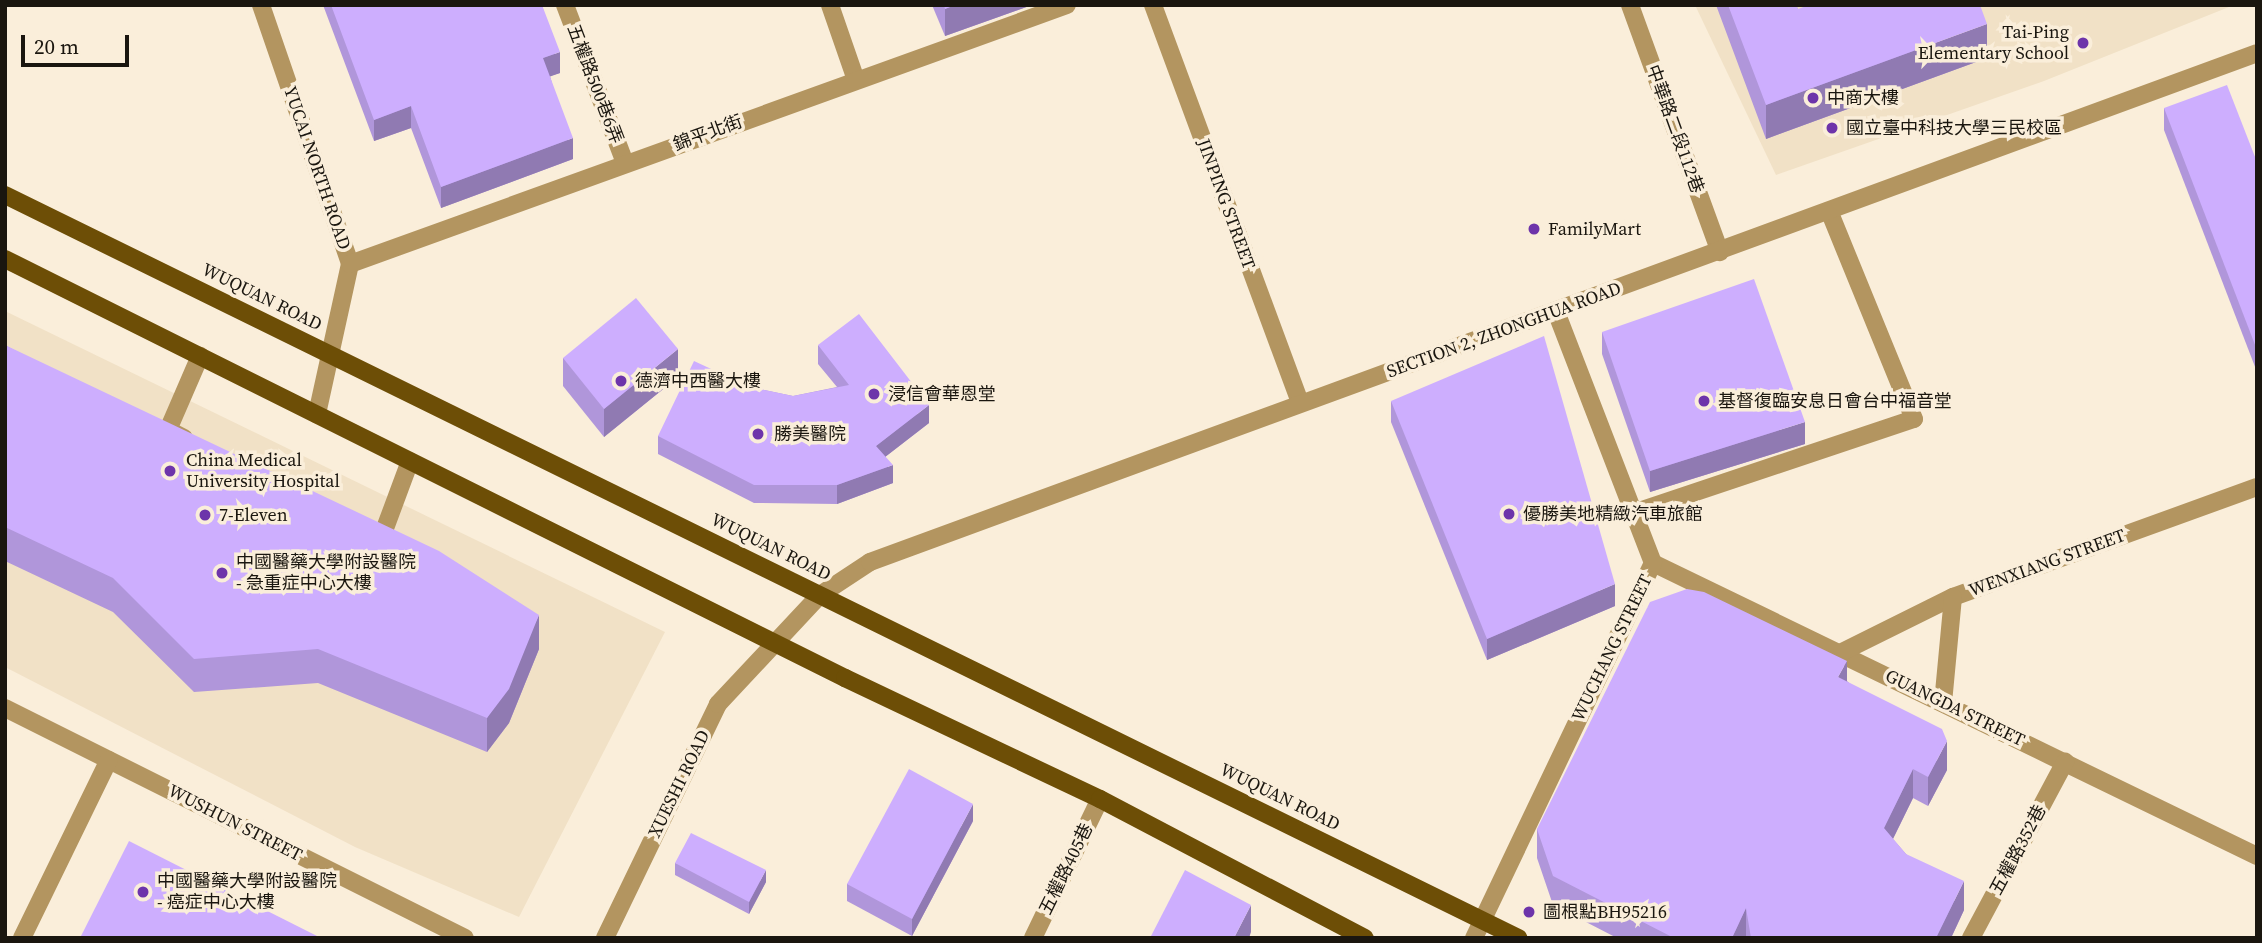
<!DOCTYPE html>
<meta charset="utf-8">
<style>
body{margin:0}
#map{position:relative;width:2262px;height:943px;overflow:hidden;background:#faeeda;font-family:"Source Serif 4","Noto Sans TC",serif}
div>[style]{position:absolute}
.built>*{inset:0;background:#f1e1c6}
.minor>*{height:18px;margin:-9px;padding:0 9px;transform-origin:9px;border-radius:9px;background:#b39560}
.major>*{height:18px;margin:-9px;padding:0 9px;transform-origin:9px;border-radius:9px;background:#6d4e06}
.wall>*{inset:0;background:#b096da}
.shaded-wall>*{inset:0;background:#907ab2}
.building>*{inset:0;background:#cdaefe}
.dots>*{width:19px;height:19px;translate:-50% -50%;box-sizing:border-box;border:4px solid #faeeda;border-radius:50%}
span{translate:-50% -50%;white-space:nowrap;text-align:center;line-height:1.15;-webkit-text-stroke:7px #faeeda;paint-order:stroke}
.poi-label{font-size:18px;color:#1a160f}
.right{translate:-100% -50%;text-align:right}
.left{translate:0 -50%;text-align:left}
.street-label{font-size:18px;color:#1a160f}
.frame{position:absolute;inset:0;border:7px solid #1a160f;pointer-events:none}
.scale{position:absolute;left:21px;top:35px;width:108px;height:32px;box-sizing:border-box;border:4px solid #1a160f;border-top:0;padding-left:9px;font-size:21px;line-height:24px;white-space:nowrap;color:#1a160f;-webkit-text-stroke:5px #faeeda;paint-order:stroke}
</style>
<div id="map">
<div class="built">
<div style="clip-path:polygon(1695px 5px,2234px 5px,2044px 81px,1776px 175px)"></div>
<div style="clip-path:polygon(5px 311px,665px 632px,519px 917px,355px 847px,5px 667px)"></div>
</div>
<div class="minor">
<div style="left:261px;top:5px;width:274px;rotate:71deg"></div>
<div style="left:350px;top:264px;width:154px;rotate:102.4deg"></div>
<div style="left:565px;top:5px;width:169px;rotate:69.2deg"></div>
<div style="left:830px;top:5px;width:79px;rotate:70.9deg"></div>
<div style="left:1153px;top:5px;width:424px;rotate:69.7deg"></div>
<div style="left:1630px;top:5px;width:263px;rotate:70deg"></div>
<div style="left:350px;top:264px;width:762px;rotate:-19.86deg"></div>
<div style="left:184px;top:438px;width:18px;rotate:-153deg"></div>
<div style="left:168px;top:430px;width:81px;rotate:-66.6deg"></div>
<div style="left:1633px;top:513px;width:296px;rotate:-18.5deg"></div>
<div style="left:1914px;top:419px;width:225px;rotate:-112.2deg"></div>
<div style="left:374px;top:535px;width:8px;rotate:30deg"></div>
<div style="left:381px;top:539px;width:83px;rotate:-69.6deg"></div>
<div style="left:1653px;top:563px;width:671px;rotate:25.88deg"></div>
<div style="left:1842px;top:652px;width:124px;rotate:-26.4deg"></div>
<div style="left:1953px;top:597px;width:323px;rotate:-19.9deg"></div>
<div style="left:1943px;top:703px;width:106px;rotate:-84.6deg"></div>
<div style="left:5px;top:708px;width:514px;rotate:26.57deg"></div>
<div style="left:22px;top:938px;width:198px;rotate:-64deg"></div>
<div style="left:605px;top:938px;width:260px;rotate:-64.2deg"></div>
<div style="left:718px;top:704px;width:149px;rotate:-46.9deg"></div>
<div style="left:820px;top:595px;width:60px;rotate:-33.4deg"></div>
<div style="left:870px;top:562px;width:1477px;rotate:-20.15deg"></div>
<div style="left:1033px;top:938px;width:154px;rotate:-64.3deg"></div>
<div style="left:1474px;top:938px;width:416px;rotate:-64.5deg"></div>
<div style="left:1653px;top:563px;width:269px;rotate:-111.1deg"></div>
<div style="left:1971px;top:938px;width:200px;rotate:-61.9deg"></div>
</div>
<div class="major">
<div style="left:5px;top:195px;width:1686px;rotate:26.15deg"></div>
<div style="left:5px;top:259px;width:939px;rotate:26.51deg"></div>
<div style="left:845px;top:678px;width:282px;rotate:25.4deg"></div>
<div style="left:1100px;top:799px;width:299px;rotate:27.7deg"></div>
</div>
<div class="wall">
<div style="clip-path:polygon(323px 5px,542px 5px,560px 73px,550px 76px,573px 159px,441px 208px,411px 128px,374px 141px)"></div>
<div style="clip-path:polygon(932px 5px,1032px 5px,945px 36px)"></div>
<div style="clip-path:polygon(1716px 5px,1796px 5px,1798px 9px,1987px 58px,1766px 139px)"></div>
<div style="clip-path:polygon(2164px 108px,2257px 162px,2257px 372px,2164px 130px)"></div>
<div style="clip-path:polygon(1602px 332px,1805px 444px,1650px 492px,1602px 354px)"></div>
<div style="clip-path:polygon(5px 345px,539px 649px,509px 723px,487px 752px,318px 683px,194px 692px,113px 612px,5px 561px)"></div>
<div style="clip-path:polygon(818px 345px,929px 423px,885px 457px,893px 483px,837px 504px,754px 503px,658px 454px,658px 436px,750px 387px,793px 396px,837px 387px,818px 364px)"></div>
<div style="clip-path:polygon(563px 358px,678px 377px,604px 437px,563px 386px)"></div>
<div style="clip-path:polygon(1391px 401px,1615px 606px,1487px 660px,1391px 422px)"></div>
<div style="clip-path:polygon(1847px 681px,1947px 770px,1928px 806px,1913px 798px,1893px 839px,1906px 854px,1964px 910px,1951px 938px,1617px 938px,1553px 905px,1537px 858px,1537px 829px)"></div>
<div style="clip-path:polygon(973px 821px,912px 936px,847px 901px,847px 884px)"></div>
<div style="clip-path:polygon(675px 863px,766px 882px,749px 914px,675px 875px)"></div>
</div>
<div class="shaded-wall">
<div style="clip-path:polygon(955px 5px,1032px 5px,945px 36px,945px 9px)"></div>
<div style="clip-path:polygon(1987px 24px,1987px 58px,1766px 139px,1766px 105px)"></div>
<div style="clip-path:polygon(560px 52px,560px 73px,543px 79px,543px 58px)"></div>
<div style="clip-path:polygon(411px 106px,411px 128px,374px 141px,374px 120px)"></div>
<div style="clip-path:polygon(573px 138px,573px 159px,441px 208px,441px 187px)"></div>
<div style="clip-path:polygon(678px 349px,678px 377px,604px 437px,604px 409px)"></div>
<div style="clip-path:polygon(929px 405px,929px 423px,876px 464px,876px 446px)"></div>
<div style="clip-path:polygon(1805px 422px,1805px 444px,1650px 492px,1650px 471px)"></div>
<div style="clip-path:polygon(893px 465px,893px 483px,837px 504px,837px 485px)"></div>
<div style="clip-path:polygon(1615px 584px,1615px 606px,1487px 660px,1487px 639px)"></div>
<div style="clip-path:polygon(539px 615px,539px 649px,509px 723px,487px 752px,487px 718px)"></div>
<div style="clip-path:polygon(1847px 661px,1847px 690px,1838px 677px)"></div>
<div style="clip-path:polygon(1947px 741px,1947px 770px,1928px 806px,1928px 777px)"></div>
<div style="clip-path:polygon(1913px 769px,1913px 798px,1884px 857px,1884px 828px)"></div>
<div style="clip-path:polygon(973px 804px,973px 821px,912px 936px,912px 919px)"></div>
<div style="clip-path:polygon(766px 870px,766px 882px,749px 914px,749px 902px)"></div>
<div style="clip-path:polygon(1964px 881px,1964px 910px,1951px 938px,1936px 938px)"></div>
<div style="clip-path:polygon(1251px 905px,1251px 932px,1249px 938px,1234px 938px)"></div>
<div style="clip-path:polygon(1746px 908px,1746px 937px,1732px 938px)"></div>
</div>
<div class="building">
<div style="clip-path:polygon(331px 5px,542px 5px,560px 52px,543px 58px,573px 138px,441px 187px,411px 106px,374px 120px)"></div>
<div style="clip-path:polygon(944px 5px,955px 5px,945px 9px)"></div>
<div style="clip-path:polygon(1728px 5px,1796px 5px,1798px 9px,1809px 5px,1980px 5px,1987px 24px,1766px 105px)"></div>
<div style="clip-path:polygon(2227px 85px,2257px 162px,2257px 350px,2164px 108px)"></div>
<div style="clip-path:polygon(1754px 279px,1805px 422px,1650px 471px,1602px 332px)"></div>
<div style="clip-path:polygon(636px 298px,678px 349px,604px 409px,563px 358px)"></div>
<div style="clip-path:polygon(859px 314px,929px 405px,876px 446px,893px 465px,837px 485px,754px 485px,658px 436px,694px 361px,750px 387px,793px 396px,849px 385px,818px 345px)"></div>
<div style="clip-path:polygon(1544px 336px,1615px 584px,1487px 639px,1391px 401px)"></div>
<div style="clip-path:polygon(5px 345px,439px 551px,539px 615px,509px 689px,487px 718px,318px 649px,194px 659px,113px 578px,5px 527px)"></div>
<div style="clip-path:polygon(1687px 589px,1704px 592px,1847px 661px,1838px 677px,1942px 729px,1947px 741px,1928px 777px,1913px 769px,1884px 828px,1906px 854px,1964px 881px,1936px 938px,1751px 938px,1746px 908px,1732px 938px,1674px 938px,1553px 876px,1537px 829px,1650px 602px)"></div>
<div style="clip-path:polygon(909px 769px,973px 804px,912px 919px,847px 884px)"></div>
<div style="clip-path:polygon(691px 833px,766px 870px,749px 902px,675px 863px)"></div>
<div style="clip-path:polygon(129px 841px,321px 938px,80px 938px)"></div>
<div style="clip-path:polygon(1185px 870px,1251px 905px,1234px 938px,1150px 938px)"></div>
</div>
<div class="dots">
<div style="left:2083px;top:43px;background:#6d34aa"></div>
<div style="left:1813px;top:98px;background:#6d34aa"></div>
<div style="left:1832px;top:128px;background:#6d34aa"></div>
<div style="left:1534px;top:229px;background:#6d34aa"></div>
<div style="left:621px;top:381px;background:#6d34aa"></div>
<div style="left:874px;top:394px;background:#6d34aa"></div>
<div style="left:1704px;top:401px;background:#6d34aa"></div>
<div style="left:758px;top:434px;background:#6d34aa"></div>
<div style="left:170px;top:471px;background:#6d34aa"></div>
<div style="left:1509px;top:514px;background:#6d34aa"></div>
<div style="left:205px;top:515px;background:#6d34aa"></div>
<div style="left:222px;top:573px;background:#6d34aa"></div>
<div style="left:143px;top:892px;background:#6d34aa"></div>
<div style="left:1529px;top:912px;background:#6d34aa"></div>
</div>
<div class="poi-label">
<span class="right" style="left:2069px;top:43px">Tai-Ping<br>Elementary School</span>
<span class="left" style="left:1827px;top:98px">中商大樓</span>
<span class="left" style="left:1846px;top:128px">國立臺中科技大學三民校區</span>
<span class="left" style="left:1548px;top:229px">FamilyMart</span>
<span class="left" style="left:635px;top:381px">德濟中西醫大樓</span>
<span class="left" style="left:888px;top:394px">浸信會華恩堂</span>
<span class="left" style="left:1718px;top:401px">基督復臨安息日會台中福音堂</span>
<span class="left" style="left:774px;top:434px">勝美醫院</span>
<span class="left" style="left:186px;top:471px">China Medical<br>University Hospital</span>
<span class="left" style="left:1523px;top:514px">優勝美地精緻汽車旅館</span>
<span class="left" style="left:219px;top:515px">7-Eleven</span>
<span class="left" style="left:236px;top:573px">中國醫藥大學附設醫院<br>- 急重症中心大樓</span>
<span class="left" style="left:157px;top:892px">中國醫藥大學附設醫院<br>- 癌症中心大樓</span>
<span class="left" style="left:1543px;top:912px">圖根點BH95216</span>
</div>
<div class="street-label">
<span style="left:595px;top:84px;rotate:69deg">五權路500巷6弄</span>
<span style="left:1675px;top:129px;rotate:70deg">中華路二段112巷</span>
<span style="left:708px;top:133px;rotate:-20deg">錦平北街</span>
<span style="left:317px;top:168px;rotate:71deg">YUCAI NORTH ROAD</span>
<span style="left:1226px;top:204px;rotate:70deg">JINPING STREET</span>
<span style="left:262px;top:297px;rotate:26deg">WUQUAN ROAD</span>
<span style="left:1504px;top:330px;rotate:-20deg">SECTION 2, ZHONGHUA ROAD</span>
<span style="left:771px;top:547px;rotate:26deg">WUQUAN ROAD</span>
<span style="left:2047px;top:563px;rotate:-20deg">WENXIANG STREET</span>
<span style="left:1612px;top:648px;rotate:-64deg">WUCHANG STREET</span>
<span style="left:1955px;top:708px;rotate:26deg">GUANGDA STREET</span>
<span style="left:679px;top:784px;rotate:-64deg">XUESHI ROAD</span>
<span style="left:1280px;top:797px;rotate:26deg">WUQUAN ROAD</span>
<span style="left:235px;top:823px;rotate:27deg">WUSHUN STREET</span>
<span style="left:2018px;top:850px;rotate:-62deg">五權路352巷</span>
<span style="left:1066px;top:869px;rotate:-64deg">五權路405巷</span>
</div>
<div class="frame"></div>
<div class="scale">20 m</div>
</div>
